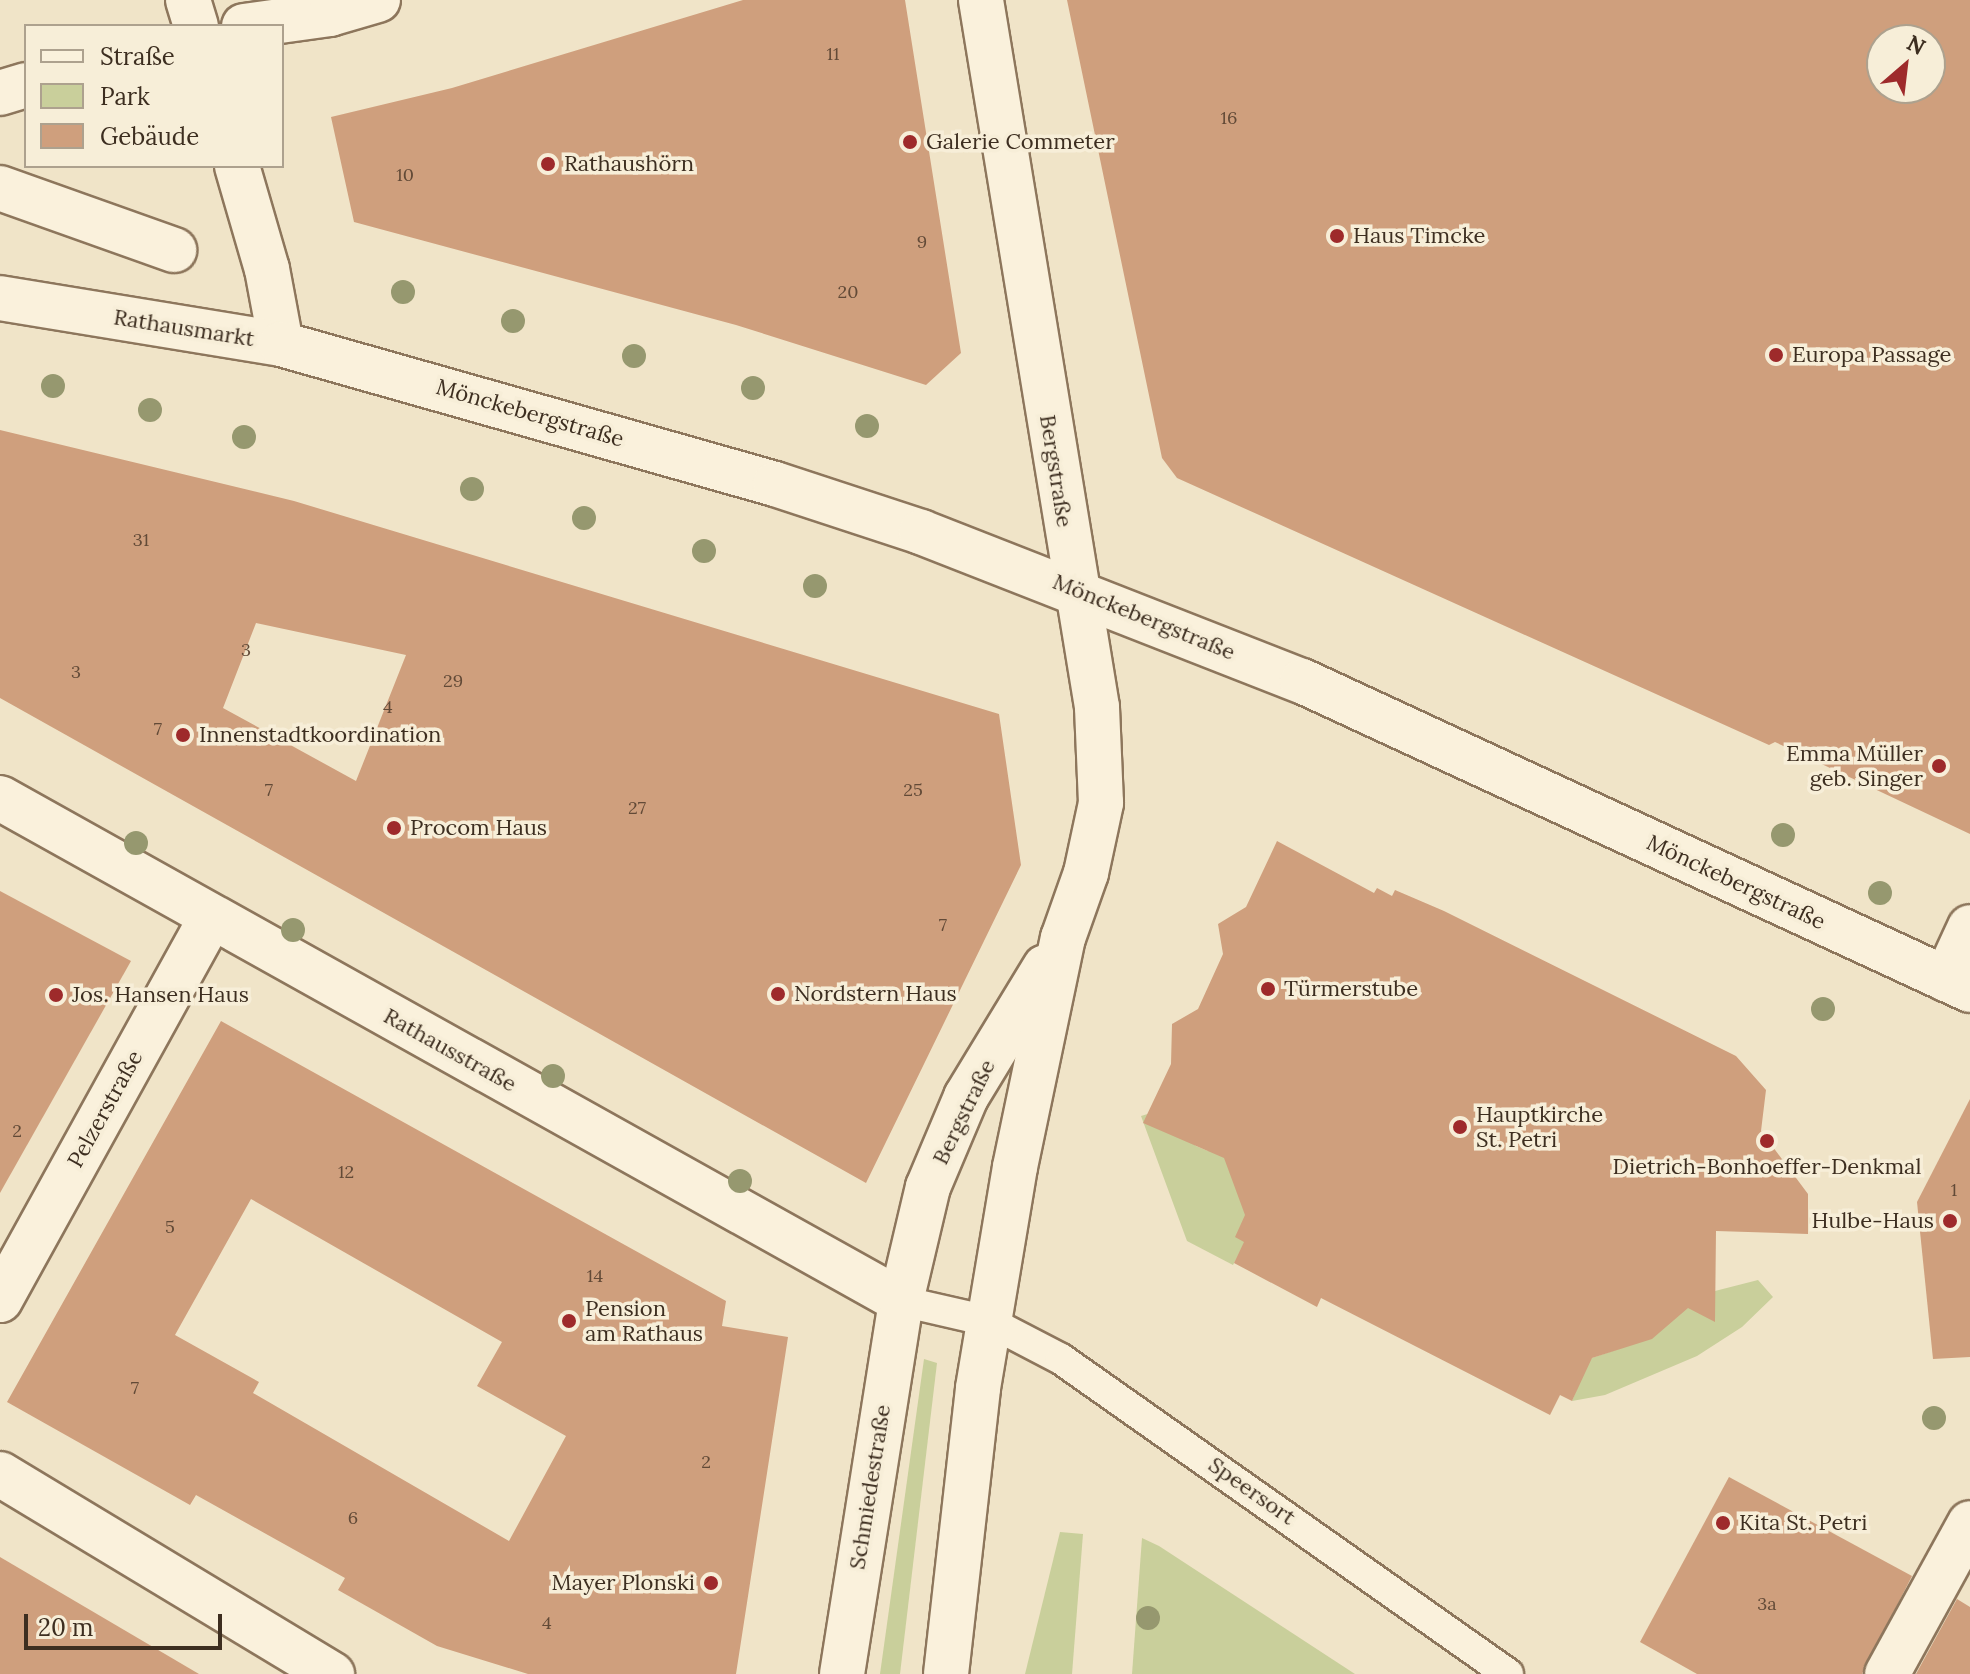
<!DOCTYPE html>
<meta charset="utf-8">
<style>
body{margin:0}
#map{position:relative;width:1970px;height:1674px;overflow:hidden;background:#f0e4c8;font-family:Lora,serif}
div>[style]{position:absolute}
.green>*{inset:0;background:#c9cf9b}
.building>*{inset:0;background:#cf9f7d}
.roads{filter:drop-shadow(2px 0 #8d765c) drop-shadow(-2px 0 #8d765c) drop-shadow(0 2px #8d765c) drop-shadow(0 -2px #8d765c)}
.service>*{height:30px;margin:-15px;padding:0 15px;transform-origin:15px;border-radius:15px;background:#faf1dc}
.pedestrian>*{height:44px;margin:-22px;padding:0 22px;transform-origin:22px;border-radius:22px;background:#faf1dc}
.minor>*{height:44px;margin:-22px;padding:0 22px;transform-origin:22px;border-radius:22px;background:#faf1dc}
.tertiary>*{height:44px;margin:-22px;padding:0 22px;transform-origin:22px;border-radius:22px;background:#faf1dc}
.trees>*{width:24px;height:24px;margin:-12px;border-radius:50%;background:#96986f}
.dots>*{width:22px;height:22px;translate:-50% -50%;box-sizing:border-box;border:4px solid #f7eed8;border-radius:50%}
span{translate:-50% -50%;white-space:nowrap;text-align:center;line-height:1.15;-webkit-text-stroke:7px #f7eed8;paint-order:stroke}
.number-label{font-size:18px;color:#624a37}
.number-label span{-webkit-text-stroke-width:0}
.poi-label{font-size:22px;color:#3d2e20}
.left{translate:0 -50%;text-align:left}
.right{translate:-100% -50%;text-align:right}
.street-label{font-size:22px;color:#3d2e20}
.legend{position:absolute;left:24px;top:24px;width:260px;height:144px;box-sizing:border-box;background:#f7eed8;border:2px solid #ada18e;margin:0;padding:10px 14px;list-style:none;font-size:24px;color:#3d2e20}
.legend li{display:flex;align-items:center;gap:16px;height:40px}
.legend b{width:40px;border:2px solid #ada18e}
.north{position:absolute;left:1866px;top:24px;width:80px;height:80px;box-sizing:border-box;background:#f7eed8;border:2px solid #ada18e;border-radius:50%;rotate:28deg;font-size:22px;font-weight:700;line-height:32px;text-align:center;color:#3d2e20}
.north::after{content:'';display:block;margin:auto;width:28px;height:36px;background:#9e2a2b;clip-path:polygon(50% 0,100% 100%,50% 72%,0 100%)}
.scale{position:absolute;left:24px;top:1614px;width:198px;height:36px;box-sizing:border-box;border:4px solid #3d2e20;border-top:0;padding-left:10px;font-size:24px;line-height:28px;white-space:nowrap;color:#3d2e20;-webkit-text-stroke:6px #f7eed8;paint-order:stroke}
</style>
<div id="map">
<div class="green">
<div style="clip-path:polygon(1154px 1112px,1196px 1146px,1208px 1151px,1214px 1142px,1264px 1205px,1233px 1265px,1187px 1241px,1141px 1116px)"></div>
<div style="clip-path:polygon(1758px 1280px,1773px 1297px,1742px 1327px,1697px 1356px,1605px 1395px,1572px 1401px,1589px 1359px,1624px 1347px,1665px 1295px,1715px 1311px,1715px 1291px)"></div>
<div style="clip-path:polygon(924px 1359px,937px 1363px,900px 1674px,880px 1674px)"></div>
<div style="clip-path:polygon(1060px 1532px,1083px 1534px,1072px 1674px,1025px 1674px)"></div>
<div style="clip-path:polygon(1142px 1538px,1159px 1546px,1355px 1674px,1132px 1674px)"></div>
</div>
<div class="building">
<div style="clip-path:polygon(743px 0,905px 0,961px 353px,926px 385px,736px 325px,354px 222px,331px 117px,452px 88px)"></div>
<div style="clip-path:polygon(evenodd,1067px 0,1970px 0,1970px 834px,1775px 742px,1769px 745px,1177px 478px,1162px 458px,1067px 0,1882px 40px,1930px 40px,1930px 88px,1882px 88px,1882px 40px)"></div>
<div style="clip-path:polygon(evenodd,0 430px,294px 501px,999px 714px,1021px 865px,866px 1183px,0 698px,0 430px,256px 623px,406px 655px,356px 781px,223px 708px,256px 623px)"></div>
<div style="clip-path:polygon(1277px 841px,1374px 893px,1377px 888px,1392px 896px,1395px 890px,1444px 911px,1736px 1056px,1766px 1090px,1761px 1131px,1808px 1194px,1808px 1234px,1716px 1231px,1715px 1322px,1688px 1308px,1652px 1339px,1592px 1358px,1572px 1401px,1560px 1395px,1550px 1415px,1321px 1298px,1317px 1307px,1234px 1263px,1244px 1242px,1235px 1237px,1245px 1215px,1224px 1158px,1143px 1123px,1171px 1064px,1172px 1024px,1198px 1009px,1223px 954px,1218px 924px,1246px 907px)"></div>
<div style="clip-path:polygon(0 891px,131px 961px,0 1193px)"></div>
<div style="clip-path:polygon(evenodd,221px 1021px,726px 1301px,722px 1326px,788px 1337px,736px 1674px,528px 1674px,437px 1646px,338px 1590px,345px 1578px,196px 1495px,190px 1505px,7px 1402px,221px 1021px,251px 1199px,502px 1342px,477px 1386px,566px 1436px,509px 1541px,253px 1393px,259px 1382px,175px 1335px,251px 1199px)"></div>
<div style="clip-path:polygon(1970px 1099px,1970px 1357px,1933px 1359px,1917px 1202px)"></div>
<div style="clip-path:polygon(1729px 1477px,1912px 1576px,1862px 1674px,1697px 1674px,1640px 1642px)"></div>
<div style="clip-path:polygon(0 1557px,199px 1674px,0 1674px)"></div>
<div style="clip-path:polygon(1957px 1599px,1970px 1607px,1970px 1674px,1916px 1674px)"></div>
</div>
<div class="roads">
<div class="service">
<div style="left:901px;top:1301px;width:89px;rotate:12.9deg"></div>
<div style="left:988px;top:1321px;width:82px;rotate:27.5deg"></div>
<div style="left:1061px;top:1359px;width:547px;rotate:35.17deg"></div>
</div>
<div class="pedestrian">
<div style="left:0;top:93px;width:27px;rotate:-17deg"></div>
<div style="left:0;top:188px;width:185px;rotate:19.6deg"></div>
<div style="left:1946px;top:979px;width:57px;rotate:-65.2deg"></div>
<div style="left:1887px;top:1674px;width:172px;rotate:-61.2deg"></div>
</div>
<div class="minor">
<div style="left:188px;top:0;width:27px;rotate:73deg"></div>
<div style="left:244px;top:26px;width:87px;rotate:-7.9deg"></div>
<div style="left:330px;top:14px;width:50px;rotate:-16.3deg"></div>
<div style="left:237px;top:166px;width:107px;rotate:73.8deg"></div>
<div style="left:267px;top:269px;width:76px;rotate:79.4deg"></div>
<div style="left:0;top:298px;width:285px;rotate:9.3deg"></div>
<div style="left:281px;top:344px;width:513px;rotate:15.82deg"></div>
<div style="left:775px;top:484px;width:154px;rotate:18.2deg"></div>
<div style="left:921px;top:532px;width:409px;rotate:21.4deg"></div>
<div style="left:1302px;top:681px;width:736px;rotate:24.82deg"></div>
<div style="left:0;top:798px;width:1032px;rotate:29.17deg"></div>
<div style="left:0;top:1300px;width:436px;rotate:-61.1deg"></div>
<div style="left:0;top:1474px;width:388px;rotate:31.1deg"></div>
</div>
<div class="tertiary">
<div style="left:842px;top:1674px;width:378px;rotate:-81deg"></div>
<div style="left:901px;top:1301px;width:117px;rotate:-76.7deg"></div>
<div style="left:928px;top:1187px;width:98px;rotate:-67.1deg"></div>
<div style="left:966px;top:1097px;width:152px;rotate:-58.7deg"></div>
<div style="left:946px;top:1674px;width:288px;rotate:-83.6deg"></div>
<div style="left:978px;top:1388px;width:224px;rotate:-80.5deg"></div>
<div style="left:1015px;top:1167px;width:234px;rotate:-78.2deg"></div>
<div style="left:1063px;top:938px;width:69px;rotate:-70.5deg"></div>
<div style="left:1086px;top:873px;width:72px;rotate:-77.9deg"></div>
<div style="left:1101px;top:803px;width:96px;rotate:-92.4deg"></div>
<div style="left:1097px;top:707px;width:716px;rotate:-99.32deg"></div>
</div>
</div>
<div class="trees">
<div style="left:403px;top:292px"></div>
<div style="left:513px;top:321px"></div>
<div style="left:634px;top:356px"></div>
<div style="left:53px;top:386px"></div>
<div style="left:753px;top:388px"></div>
<div style="left:150px;top:410px"></div>
<div style="left:867px;top:426px"></div>
<div style="left:244px;top:437px"></div>
<div style="left:472px;top:489px"></div>
<div style="left:584px;top:518px"></div>
<div style="left:704px;top:551px"></div>
<div style="left:815px;top:586px"></div>
<div style="left:1783px;top:835px"></div>
<div style="left:136px;top:843px"></div>
<div style="left:1880px;top:893px"></div>
<div style="left:293px;top:930px"></div>
<div style="left:1823px;top:1009px"></div>
<div style="left:553px;top:1076px"></div>
<div style="left:740px;top:1181px"></div>
<div style="left:1934px;top:1418px"></div>
<div style="left:1148px;top:1618px"></div>
</div>
<div class="dots">
<div style="left:910px;top:142px;background:#9e2a2b"></div>
<div style="left:548px;top:164px;background:#9e2a2b"></div>
<div style="left:1337px;top:236px;background:#9e2a2b"></div>
<div style="left:1776px;top:355px;background:#9e2a2b"></div>
<div style="left:183px;top:735px;background:#9e2a2b"></div>
<div style="left:1939px;top:766px;background:#9e2a2b"></div>
<div style="left:394px;top:828px;background:#9e2a2b"></div>
<div style="left:1268px;top:989px;background:#9e2a2b"></div>
<div style="left:778px;top:994px;background:#9e2a2b"></div>
<div style="left:56px;top:995px;background:#9e2a2b"></div>
<div style="left:1460px;top:1127px;background:#9e2a2b"></div>
<div style="left:1767px;top:1141px;background:#9e2a2b"></div>
<div style="left:1950px;top:1221px;background:#9e2a2b"></div>
<div style="left:569px;top:1321px;background:#9e2a2b"></div>
<div style="left:1723px;top:1523px;background:#9e2a2b"></div>
<div style="left:711px;top:1583px;background:#9e2a2b"></div>
</div>
<div class="number-label">
<span style="left:833px;top:54px">11</span>
<span style="left:1229px;top:118px">16</span>
<span style="left:405px;top:175px">10</span>
<span style="left:922px;top:242px">9</span>
<span style="left:848px;top:292px">20</span>
<span style="left:141px;top:540px">31</span>
<span style="left:246px;top:650px">3</span>
<span style="left:76px;top:672px">3</span>
<span style="left:453px;top:681px">29</span>
<span style="left:388px;top:707px">4</span>
<span style="left:158px;top:729px">7</span>
<span style="left:269px;top:790px">7</span>
<span style="left:913px;top:790px">25</span>
<span style="left:637px;top:808px">27</span>
<span style="left:943px;top:925px">7</span>
<span style="left:17px;top:1131px">2</span>
<span style="left:346px;top:1172px">12</span>
<span style="left:1954px;top:1190px">1</span>
<span style="left:170px;top:1227px">5</span>
<span style="left:595px;top:1276px">14</span>
<span style="left:135px;top:1388px">7</span>
<span style="left:706px;top:1462px">2</span>
<span style="left:353px;top:1518px">6</span>
<span style="left:1767px;top:1604px">3a</span>
<span style="left:547px;top:1623px">4</span>
</div>
<div class="poi-label">
<span class="left" style="left:926px;top:142px">Galerie Commeter</span>
<span class="left" style="left:564px;top:164px">Rathaushörn</span>
<span class="left" style="left:1353px;top:236px">Haus Timcke</span>
<span class="left" style="left:1792px;top:355px">Europa Passage</span>
<span class="left" style="left:199px;top:735px">Innenstadtkoordination</span>
<span class="right" style="left:1923px;top:766px">Emma Müller<br>geb. Singer</span>
<span class="left" style="left:410px;top:828px">Procom Haus</span>
<span class="left" style="left:1284px;top:989px">Türmerstube</span>
<span class="left" style="left:794px;top:994px">Nordstern Haus</span>
<span class="left" style="left:72px;top:995px">Jos. Hansen Haus</span>
<span class="left" style="left:1476px;top:1127px">Hauptkirche<br>St. Petri</span>
<span style="left:1767px;top:1167px">Dietrich-Bonhoeffer-Denkmal</span>
<span class="right" style="left:1934px;top:1221px">Hulbe-Haus</span>
<span class="left" style="left:585px;top:1321px">Pension<br>am Rathaus</span>
<span class="left" style="left:1739px;top:1523px">Kita St. Petri</span>
<span class="right" style="left:695px;top:1583px">Mayer Plonski</span>
</div>
<div class="street-label">
<span style="left:184px;top:328px;rotate:9deg">Rathausmarkt</span>
<span style="left:530px;top:413px;rotate:16deg">Mönckebergstraße</span>
<span style="left:1056px;top:471px;rotate:81deg">Bergstraße</span>
<span style="left:1144px;top:617px;rotate:22deg">Mönckebergstraße</span>
<span style="left:1736px;top:882px;rotate:25deg">Mönckebergstraße</span>
<span style="left:450px;top:1050px;rotate:29deg">Rathausstraße</span>
<span style="left:105px;top:1109px;rotate:-61deg">Pelzerstraße</span>
<span style="left:964px;top:1112px;rotate:-64deg">Bergstraße</span>
<span style="left:870px;top:1487px;rotate:-81deg">Schmiedestraße</span>
<span style="left:1252px;top:1491px;rotate:35deg">Speersort</span>
</div>
<ul class="legend">
<li><b style="height:10px;background:#faf1dc"></b>Straße</li>
<li><b style="height:22px;background:#c9cf9b"></b>Park</li>
<li><b style="height:22px;background:#cf9f7d"></b>Gebäude</li>
</ul>
<div class="north">N</div>
<div class="scale">20 m</div>
</div>
